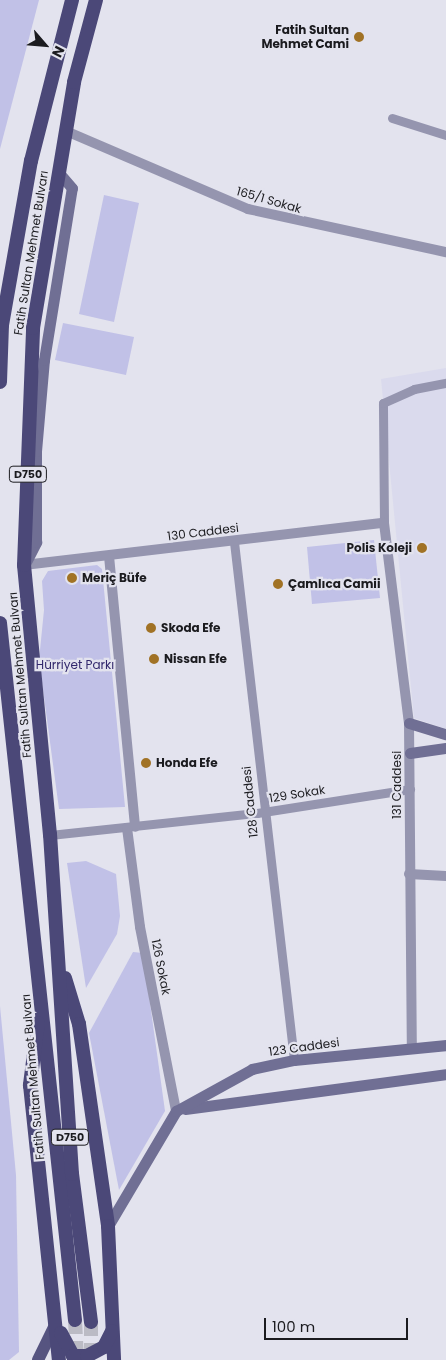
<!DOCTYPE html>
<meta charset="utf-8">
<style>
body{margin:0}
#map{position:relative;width:446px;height:1360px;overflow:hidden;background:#e3e3ee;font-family:Poppins,sans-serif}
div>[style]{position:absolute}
.built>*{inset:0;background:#dadaed}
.green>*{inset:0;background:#c1c1e7}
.trunk-tunnel>*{height:14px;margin-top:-7px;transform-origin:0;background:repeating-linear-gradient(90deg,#bbbbc5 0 14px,transparent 0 21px)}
.minor>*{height:9px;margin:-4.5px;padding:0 4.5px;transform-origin:4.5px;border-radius:4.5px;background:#9595af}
.tertiary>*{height:10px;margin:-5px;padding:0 5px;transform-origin:5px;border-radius:5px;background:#9595af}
.secondary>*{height:11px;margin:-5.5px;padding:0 5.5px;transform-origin:5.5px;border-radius:5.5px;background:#706f94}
.primary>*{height:12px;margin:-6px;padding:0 6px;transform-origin:6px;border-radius:6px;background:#565480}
.trunk>*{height:14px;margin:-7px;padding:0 7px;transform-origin:7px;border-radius:7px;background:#4b4878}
.dots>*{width:14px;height:14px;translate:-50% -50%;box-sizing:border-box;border:2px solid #e3e3ee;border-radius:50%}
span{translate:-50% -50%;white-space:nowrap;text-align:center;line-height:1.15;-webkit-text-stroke:4.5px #e3e3ee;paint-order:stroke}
.shield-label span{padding:1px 4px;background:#e3e3ee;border:1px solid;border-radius:4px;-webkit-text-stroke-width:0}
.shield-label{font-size:11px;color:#1b1b1f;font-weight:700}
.poi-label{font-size:12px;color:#1b1b1f;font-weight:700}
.right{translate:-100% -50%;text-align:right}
.left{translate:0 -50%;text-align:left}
.street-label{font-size:12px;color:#1b1b1f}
.park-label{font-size:12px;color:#32286c}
.north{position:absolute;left:20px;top:20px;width:50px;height:50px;-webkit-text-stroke:4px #e3e3ee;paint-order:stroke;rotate:117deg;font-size:14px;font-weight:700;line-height:20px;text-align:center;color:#1b1b1f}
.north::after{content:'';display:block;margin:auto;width:18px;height:22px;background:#1b1b1f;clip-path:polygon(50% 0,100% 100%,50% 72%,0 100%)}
.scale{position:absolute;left:264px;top:1318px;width:144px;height:22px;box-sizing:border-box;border:2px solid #1b1b1f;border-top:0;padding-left:6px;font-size:15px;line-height:18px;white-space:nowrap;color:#1b1b1f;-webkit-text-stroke:4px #e3e3ee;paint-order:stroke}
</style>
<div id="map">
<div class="built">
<div style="clip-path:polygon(446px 368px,446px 729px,414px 718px,381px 379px)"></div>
</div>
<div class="green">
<div style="clip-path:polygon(0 0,39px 0,0 149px)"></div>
<div style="clip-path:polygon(104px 195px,139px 203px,114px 322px,79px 314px)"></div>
<div style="clip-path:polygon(63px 323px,134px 337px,126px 375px,55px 360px)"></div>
<div style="clip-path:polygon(374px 540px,380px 598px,312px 604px,307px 547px)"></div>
<div style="clip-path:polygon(97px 565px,102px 569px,125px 807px,59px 809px,39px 660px,44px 610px,42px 581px,48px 571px)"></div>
<div style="clip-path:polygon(86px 861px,116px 874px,120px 916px,117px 934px,86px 988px,67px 863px)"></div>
<div style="clip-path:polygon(133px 952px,143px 953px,165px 1111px,119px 1190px,89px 1033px)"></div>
<div style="clip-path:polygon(0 1006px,16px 1175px,19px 1352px,9px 1360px,0 1360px)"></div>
</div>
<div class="trunk-tunnel">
<div style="left:75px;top:1320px;width:40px;rotate:87.1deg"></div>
<div style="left:91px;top:1322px;width:38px;rotate:90deg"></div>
</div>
<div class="minor">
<div style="left:392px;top:118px;width:57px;rotate:17.5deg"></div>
<div style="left:384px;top:523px;width:120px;rotate:-90.5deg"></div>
<div style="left:383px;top:403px;width:34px;rotate:-24deg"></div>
<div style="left:414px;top:389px;width:33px;rotate:-11deg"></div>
<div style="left:234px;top:542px;width:521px;rotate:83.39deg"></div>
<div style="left:50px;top:835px;width:208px;rotate:-6.1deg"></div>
<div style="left:257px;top:813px;width:155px;rotate:-8.9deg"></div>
</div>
<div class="tertiary">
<div style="left:66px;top:131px;width:198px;rotate:23.2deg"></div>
<div style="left:248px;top:209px;width:203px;rotate:12.3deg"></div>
<div style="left:109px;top:556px;width:272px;rotate:84.5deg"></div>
<div style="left:24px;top:565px;width:362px;rotate:-6.7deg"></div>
<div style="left:384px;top:523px;width:202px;rotate:82.9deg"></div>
<div style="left:409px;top:723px;width:325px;rotate:89.5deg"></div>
<div style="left:127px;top:828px;width:100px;rotate:82.5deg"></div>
<div style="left:140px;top:927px;width:187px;rotate:78.9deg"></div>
<div style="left:409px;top:874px;width:37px;rotate:3deg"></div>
</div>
<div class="secondary">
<div style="left:25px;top:564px;width:25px;rotate:-63deg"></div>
<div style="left:36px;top:542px;width:91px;rotate:-90deg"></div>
<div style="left:36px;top:451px;width:91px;rotate:-85deg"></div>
<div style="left:44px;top:360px;width:174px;rotate:-80.8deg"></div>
<div style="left:72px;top:188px;width:20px;rotate:-131deg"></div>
<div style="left:409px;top:723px;width:39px;rotate:17deg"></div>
<div style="left:410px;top:753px;width:36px;rotate:-8deg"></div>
<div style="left:185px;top:1109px;width:263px;rotate:-7.6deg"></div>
<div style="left:108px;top:1226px;width:134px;rotate:-59.4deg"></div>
<div style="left:176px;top:1111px;width:87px;rotate:-28.9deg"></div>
<div style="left:252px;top:1069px;width:43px;rotate:-12.1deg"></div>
<div style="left:294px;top:1060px;width:153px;rotate:-5.6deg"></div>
</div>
<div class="primary">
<div style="left:38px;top:1360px;width:39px;rotate:-64deg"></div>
</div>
<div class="trunk">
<div style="left:0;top:382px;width:57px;rotate:-88deg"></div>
<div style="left:2px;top:325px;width:167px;rotate:-80deg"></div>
<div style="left:31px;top:161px;width:166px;rotate:-75.7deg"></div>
<div style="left:0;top:623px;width:701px;rotate:83.86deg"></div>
<div style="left:65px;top:978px;width:48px;rotate:73.1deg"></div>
<div style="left:79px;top:1024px;width:204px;rotate:81.8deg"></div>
<div style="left:108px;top:1226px;width:134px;rotate:87.4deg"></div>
<div style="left:38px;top:1023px;width:63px;rotate:97.4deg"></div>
<div style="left:30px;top:1085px;width:277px;rotate:84deg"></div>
<div style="left:91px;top:1322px;width:149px;rotate:-97.3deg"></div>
<div style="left:72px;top:1174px;width:340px;rotate:-93.7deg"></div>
<div style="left:50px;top:835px;width:271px;rotate:-95.5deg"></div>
<div style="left:24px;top:565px;width:237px;rotate:-87.8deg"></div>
<div style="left:33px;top:328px;width:249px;rotate:-80.5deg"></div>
<div style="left:74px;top:82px;width:85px;rotate:-75deg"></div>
<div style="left:61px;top:1333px;width:26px;rotate:62deg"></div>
<div style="left:73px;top:1356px;width:14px"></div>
<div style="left:87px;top:1356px;width:19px;rotate:-28deg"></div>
<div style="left:104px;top:1347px;width:18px;rotate:-63deg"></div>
</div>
<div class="dots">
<div style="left:359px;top:37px;background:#a17225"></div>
<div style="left:422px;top:548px;background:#a17225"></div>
<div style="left:72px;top:578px;background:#a17225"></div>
<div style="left:278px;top:584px;background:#a17225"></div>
<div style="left:151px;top:628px;background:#a17225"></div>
<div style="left:154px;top:659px;background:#a17225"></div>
<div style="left:146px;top:763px;background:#a17225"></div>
</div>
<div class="shield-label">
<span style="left:28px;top:474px">D750</span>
<span style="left:70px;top:1137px">D750</span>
</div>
<div class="poi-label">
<span class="right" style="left:349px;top:37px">Fatih Sultan<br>Mehmet Cami</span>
<span class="right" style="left:412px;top:548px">Polis Koleji</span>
<span class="left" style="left:82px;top:578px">Meriç Büfe</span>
<span class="left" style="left:288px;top:584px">Çamlıca Camii</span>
<span class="left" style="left:161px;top:628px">Skoda Efe</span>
<span class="left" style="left:164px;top:659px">Nissan Efe</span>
<span class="left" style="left:156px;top:763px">Honda Efe</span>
</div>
<div class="street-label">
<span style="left:269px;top:200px;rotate:16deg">165/1 Sokak</span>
<span style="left:31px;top:253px;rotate:-81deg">Fatih Sultan Mehmet Bulvarı</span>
<span style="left:203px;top:532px;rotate:-7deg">130 Caddesi</span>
<span style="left:20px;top:675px;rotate:-95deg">Fatih Sultan Mehmet Bulvarı</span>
<span style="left:397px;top:785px;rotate:-90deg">131 Caddesi</span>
<span style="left:297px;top:794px;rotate:-9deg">129 Sokak</span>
<span style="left:250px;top:802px;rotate:-96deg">128 Caddesi</span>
<span style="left:161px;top:967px;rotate:79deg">126 Sokak</span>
<span style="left:304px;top:1047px;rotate:-8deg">123 Caddesi</span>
<span style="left:33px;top:1077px;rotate:-95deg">Fatih Sultan Mehmet Bulvarı</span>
</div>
<div class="park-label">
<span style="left:75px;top:665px">Hürriyet Parkı</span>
</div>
<div class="north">N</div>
<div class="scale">100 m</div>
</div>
